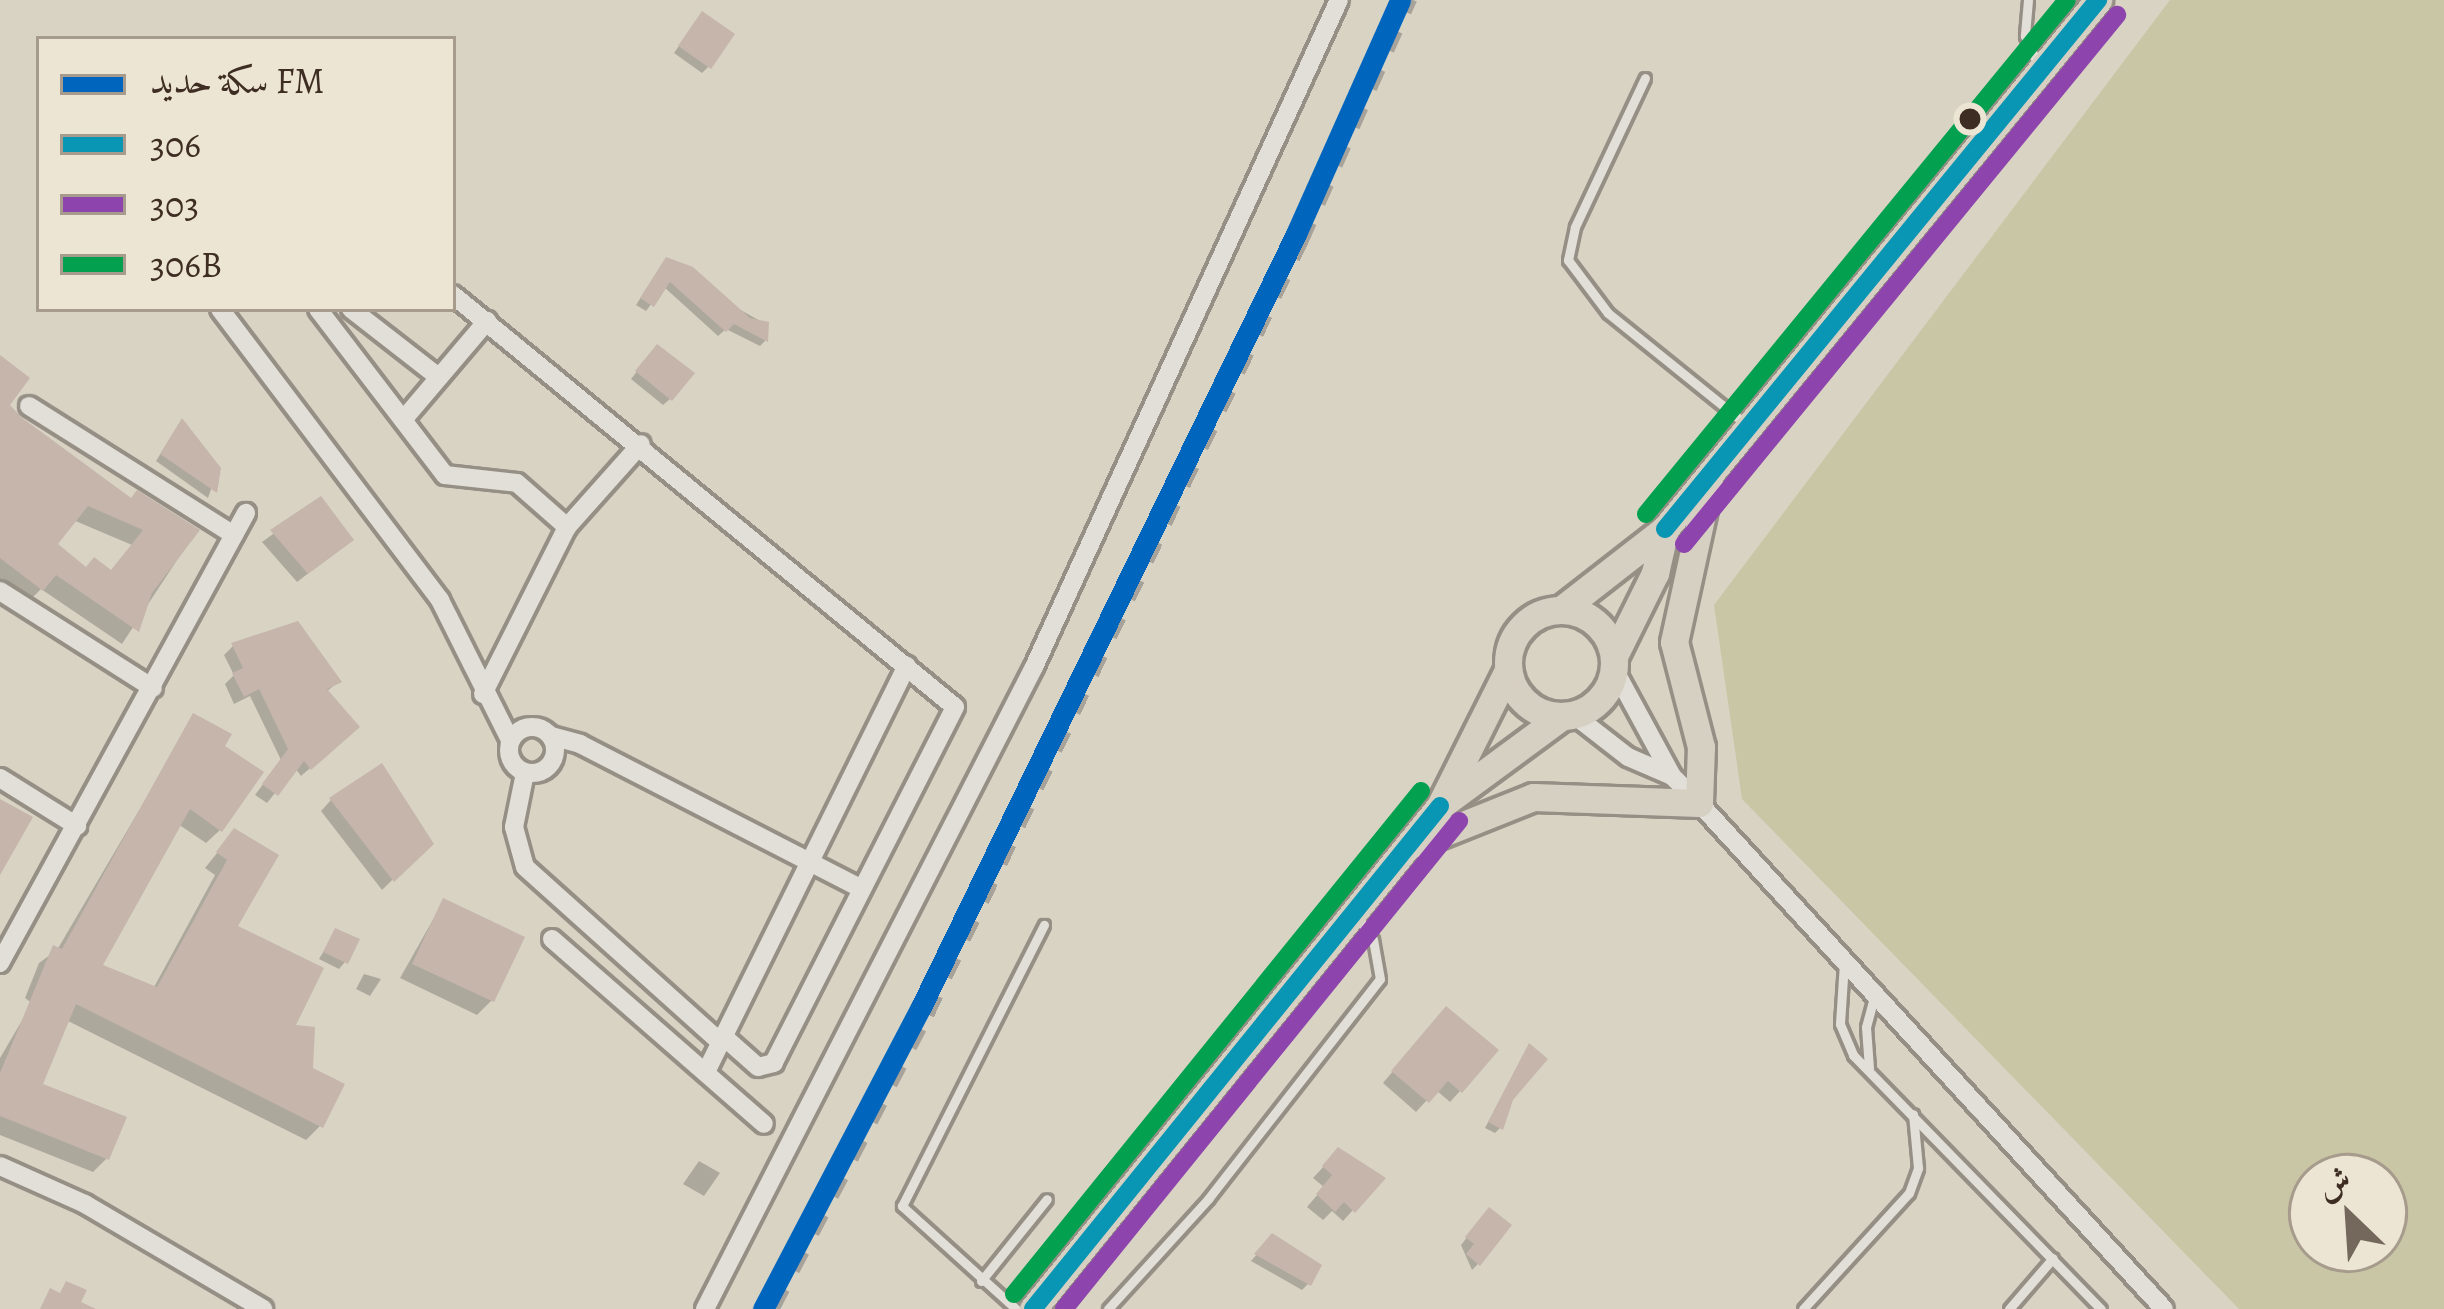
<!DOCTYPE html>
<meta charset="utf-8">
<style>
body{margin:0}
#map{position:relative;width:2444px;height:1309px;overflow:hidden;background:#d9d3c4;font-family:Alegreya,Amiri,serif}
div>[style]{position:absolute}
.green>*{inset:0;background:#c9c6a5}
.shadow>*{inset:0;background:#0003}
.building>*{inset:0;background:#c5b5ab}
.roads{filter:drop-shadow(3px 0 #958f85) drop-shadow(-3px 0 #958f85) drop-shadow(0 3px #958f85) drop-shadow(0 -3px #958f85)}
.service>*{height:9px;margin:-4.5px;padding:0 4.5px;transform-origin:4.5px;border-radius:4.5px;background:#e2dfd8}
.minor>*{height:18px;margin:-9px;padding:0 9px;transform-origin:9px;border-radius:9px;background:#e2dfd8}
.minor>.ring{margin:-9px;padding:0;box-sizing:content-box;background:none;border:18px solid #e2dfd8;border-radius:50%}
.primary>*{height:27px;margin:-13.5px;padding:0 13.5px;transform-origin:13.5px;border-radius:13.5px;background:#d6d0c3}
.primary>.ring{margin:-13.5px;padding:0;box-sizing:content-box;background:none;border:27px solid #d6d0c3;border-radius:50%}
.rail>*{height:6px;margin-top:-3px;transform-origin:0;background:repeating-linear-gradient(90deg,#a7a39b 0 21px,transparent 0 42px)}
.bus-1>*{height:18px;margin:-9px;padding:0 9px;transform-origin:9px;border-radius:9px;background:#0996b4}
.bus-2>*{height:18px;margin:-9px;padding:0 9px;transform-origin:9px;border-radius:9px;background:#8e44ad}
.bus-3>*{height:18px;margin:-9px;padding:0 9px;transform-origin:9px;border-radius:9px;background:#03a04f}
.rail-1>*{height:21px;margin:-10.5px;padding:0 10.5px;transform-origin:10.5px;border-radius:10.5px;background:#0065bd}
.dots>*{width:33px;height:33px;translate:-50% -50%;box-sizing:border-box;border:6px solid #ece5d3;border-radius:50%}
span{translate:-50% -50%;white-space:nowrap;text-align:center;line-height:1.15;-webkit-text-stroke:9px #ece5d3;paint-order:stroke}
.legend{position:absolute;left:36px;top:36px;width:420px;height:276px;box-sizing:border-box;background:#ece5d3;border:3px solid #a69b8c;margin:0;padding:15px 21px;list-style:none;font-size:36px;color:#3e2d22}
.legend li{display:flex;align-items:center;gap:24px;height:60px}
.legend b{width:60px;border:3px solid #a69b8c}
.north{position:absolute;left:2288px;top:1153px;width:120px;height:120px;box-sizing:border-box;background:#ece5d3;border:3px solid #a69b8c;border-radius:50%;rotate:335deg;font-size:33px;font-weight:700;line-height:48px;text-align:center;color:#3e2d22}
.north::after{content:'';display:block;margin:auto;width:42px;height:54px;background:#74675b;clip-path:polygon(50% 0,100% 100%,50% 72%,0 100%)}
</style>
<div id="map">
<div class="green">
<div style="clip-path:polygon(evenodd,2170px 0,2444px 0,2444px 1309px,2239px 1309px,1742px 799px,1714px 605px,2170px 0,2312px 1177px,2384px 1177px,2384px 1249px,2312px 1249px,2312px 1177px)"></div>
</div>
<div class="shadow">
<div style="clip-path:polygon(696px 21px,708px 67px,702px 73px,674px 53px)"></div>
<div style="clip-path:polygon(661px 266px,766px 324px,765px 341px,760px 346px,726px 329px,718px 336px,664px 287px,646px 311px,636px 305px)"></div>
<div style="clip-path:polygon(651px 354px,670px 399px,663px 405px,631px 379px)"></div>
<div style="clip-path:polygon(evenodd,0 359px,6px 405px,19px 419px,130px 501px,196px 531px,122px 644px,41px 589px,26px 604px,0 583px,0 359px,73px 520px,132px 545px,109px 573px,85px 570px,54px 545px,73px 520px)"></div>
<div style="clip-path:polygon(176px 429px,218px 469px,208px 498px,156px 461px)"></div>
<div style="clip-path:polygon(320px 500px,340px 549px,297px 582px,262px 542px)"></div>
<div style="clip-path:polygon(233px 646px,338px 682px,326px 692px,347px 736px,301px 776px,295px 768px,267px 803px,255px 795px,281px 760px,250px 696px,234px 704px,225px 684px,234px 675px,224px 655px)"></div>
<div style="clip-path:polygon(194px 717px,220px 830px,206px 843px,178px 824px,99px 967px,153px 989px,215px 875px,205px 868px,234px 832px,234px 927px,291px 1028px,320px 1126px,306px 1140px,66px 1020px,39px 1085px,107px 1158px,93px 1172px,0 1135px,0 1058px,27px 1012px,53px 1019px,25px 998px,39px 963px,57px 950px)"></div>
<div style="clip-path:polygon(331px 800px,430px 843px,382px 890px,321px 811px)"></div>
<div style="clip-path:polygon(443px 902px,492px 1000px,477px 1015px,400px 978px)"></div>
<div style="clip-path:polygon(336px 931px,345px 962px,339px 969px,319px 959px)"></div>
<div style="clip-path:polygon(364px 974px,381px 979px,370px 996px,356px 989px)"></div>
<div style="clip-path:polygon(1436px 1020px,1460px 1091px,1450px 1102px,1436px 1090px,1416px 1112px,1383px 1083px)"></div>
<div style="clip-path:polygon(1525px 1052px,1500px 1128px,1495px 1133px,1485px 1128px)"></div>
<div style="clip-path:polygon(1338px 1151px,1382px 1178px,1343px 1221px,1332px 1211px,1323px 1220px,1307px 1207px,1324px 1187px,1313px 1178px)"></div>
<div style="clip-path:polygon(699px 1161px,720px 1173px,704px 1196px,683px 1184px)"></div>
<div style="clip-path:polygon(1483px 1217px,1478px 1264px,1472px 1270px,1461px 1245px)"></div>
<div style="clip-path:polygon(1272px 1237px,1308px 1284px,1302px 1290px,1251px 1261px)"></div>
</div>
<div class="building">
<div style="clip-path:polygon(702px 11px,735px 34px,711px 69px,678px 46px)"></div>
<div style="clip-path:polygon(666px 257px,693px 267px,750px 318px,769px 322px,768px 342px,734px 324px,726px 332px,670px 282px,654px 307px,640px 298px)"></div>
<div style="clip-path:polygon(657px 344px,695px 373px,672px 401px,635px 371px)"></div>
<div style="clip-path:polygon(evenodd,0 355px,30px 378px,10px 405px,21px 417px,131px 498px,137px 490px,200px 530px,152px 593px,139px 632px,56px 575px,43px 591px,0 558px,0 355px,88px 506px,143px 530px,111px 570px,94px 557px,86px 567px,58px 544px,88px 506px)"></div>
<div style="clip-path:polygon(182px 418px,221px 468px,217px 493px,160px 454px)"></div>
<div style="clip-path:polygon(321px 496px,354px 540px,308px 574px,270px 530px)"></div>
<div style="clip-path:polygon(298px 621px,342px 682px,327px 689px,360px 727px,311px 770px,304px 761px,278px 796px,262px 784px,288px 749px,259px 689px,244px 697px,232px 673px,243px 668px,231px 643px)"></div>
<div style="clip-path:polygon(193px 713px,232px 734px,225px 746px,264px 772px,222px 832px,190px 809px,103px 965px,157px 987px,227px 860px,216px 852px,234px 828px,279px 855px,238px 926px,324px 968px,296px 1025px,315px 1027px,313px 1068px,345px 1084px,323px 1128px,76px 1004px,43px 1084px,127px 1117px,109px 1160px,0 1116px,0 1073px,53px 945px,62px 949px)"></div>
<div style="clip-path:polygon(382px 763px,434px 844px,394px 882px,329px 798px)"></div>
<div style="clip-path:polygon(0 799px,33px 817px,0 875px)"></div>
<div style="clip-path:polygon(443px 898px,525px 937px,494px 1002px,412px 964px)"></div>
<div style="clip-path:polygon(335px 928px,360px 939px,348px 964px,323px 952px)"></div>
<div style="clip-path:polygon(1446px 1006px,1499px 1050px,1462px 1093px,1448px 1081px,1429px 1103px,1391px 1071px)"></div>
<div style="clip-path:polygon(1529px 1043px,1548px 1059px,1513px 1100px,1503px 1130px,1488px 1122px)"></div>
<div style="clip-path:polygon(1338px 1147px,1386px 1178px,1355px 1213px,1344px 1202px,1335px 1212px,1316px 1194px,1332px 1175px,1322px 1166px)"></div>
<div style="clip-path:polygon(1489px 1207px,1512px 1225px,1480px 1266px,1466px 1254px,1474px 1244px,1465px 1237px)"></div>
<div style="clip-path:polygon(1272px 1233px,1322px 1265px,1311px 1286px,1254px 1254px)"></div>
<div style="clip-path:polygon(66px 1281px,87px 1290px,81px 1302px,96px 1309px,40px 1309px,50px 1288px,60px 1293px)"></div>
</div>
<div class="roads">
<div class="service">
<div style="left:2028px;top:0;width:36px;rotate:95deg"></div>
<div style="left:2025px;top:36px;width:30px;rotate:66deg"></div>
<div style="left:1645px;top:78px;width:165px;rotate:115.2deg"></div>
<div style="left:1575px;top:227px;width:34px;rotate:102deg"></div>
<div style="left:1568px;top:260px;width:66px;rotate:53deg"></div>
<div style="left:1608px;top:313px;width:180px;rotate:38.9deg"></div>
<div style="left:1844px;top:963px;width:61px;rotate:93.8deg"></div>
<div style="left:1840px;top:1024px;width:34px;rotate:67deg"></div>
<div style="left:1853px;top:1055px;width:355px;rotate:45.7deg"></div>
<div style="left:1869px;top:1068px;width:41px;rotate:-94.2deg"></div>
<div style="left:1866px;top:1027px;width:31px;rotate:-75deg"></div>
<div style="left:981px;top:1281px;width:105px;rotate:-51.2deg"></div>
<div style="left:1016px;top:1309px;width:154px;rotate:-137.9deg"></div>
<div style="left:902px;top:1206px;width:315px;rotate:-63.2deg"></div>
<div style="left:1108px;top:1309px;width:149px;rotate:-47.7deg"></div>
<div style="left:1208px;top:1199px;width:279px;rotate:-52deg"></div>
<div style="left:1380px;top:979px;width:40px;rotate:-100deg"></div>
<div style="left:1373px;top:940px;width:31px;rotate:-123deg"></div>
<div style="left:1803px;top:1309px;width:157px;rotate:-47.6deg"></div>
<div style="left:1909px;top:1193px;width:27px;rotate:-70deg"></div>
<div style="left:1918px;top:1168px;width:54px;rotate:-95.3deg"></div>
<div style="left:2009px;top:1309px;width:67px;rotate:-49.2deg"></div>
</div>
<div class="minor">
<div style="left:453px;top:295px;width:649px;rotate:39.38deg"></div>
<div style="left:955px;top:707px;width:399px;rotate:117deg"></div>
<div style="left:774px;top:1063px;width:16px;rotate:166deg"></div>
<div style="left:758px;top:1067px;width:48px;rotate:-138.4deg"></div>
<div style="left:220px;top:309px;width:365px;rotate:52.9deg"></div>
<div style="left:440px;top:600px;width:157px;rotate:63.4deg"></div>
<div style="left:318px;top:309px;width:209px;rotate:52.6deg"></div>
<div style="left:445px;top:475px;width:72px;rotate:6.3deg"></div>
<div style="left:517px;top:483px;width:67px;rotate:41.3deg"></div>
<div style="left:351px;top:309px;width:109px;rotate:37.9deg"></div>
<div style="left:29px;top:406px;width:242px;rotate:32.2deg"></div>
<div style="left:403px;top:420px;width:130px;rotate:-49.7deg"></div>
<div style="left:0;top:591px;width:181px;rotate:32.4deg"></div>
<div style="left:1614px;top:669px;width:122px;rotate:61.5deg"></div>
<div style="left:483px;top:694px;width:187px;rotate:-63.3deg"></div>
<div style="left:567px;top:527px;width:111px;rotate:-48.3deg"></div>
<div style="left:1574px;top:715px;width:68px;rotate:37.9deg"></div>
<div style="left:1628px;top:757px;width:48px;rotate:23.4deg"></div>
<div style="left:1672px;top:776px;width:38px;rotate:45deg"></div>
<div style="left:1699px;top:803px;width:687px;rotate:47.42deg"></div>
<div class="ring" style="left:509px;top:727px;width:28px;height:28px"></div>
<div style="left:551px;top:736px;width:30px;rotate:15deg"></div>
<div style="left:580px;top:744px;width:315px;rotate:27.2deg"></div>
<div style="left:525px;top:773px;width:55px;rotate:101.5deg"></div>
<div style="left:514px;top:827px;width:41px;rotate:74.6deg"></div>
<div style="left:525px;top:867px;width:261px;rotate:41.9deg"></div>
<div style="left:0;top:778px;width:91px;rotate:31.9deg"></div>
<div style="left:552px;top:939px;width:281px;rotate:41.1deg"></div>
<div style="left:0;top:963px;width:513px;rotate:-61.34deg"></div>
<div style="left:706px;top:1072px;width:453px;rotate:-63.7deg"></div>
<div style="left:0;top:1166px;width:93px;rotate:24.1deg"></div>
<div style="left:85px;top:1204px;width:207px;rotate:30.5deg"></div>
<div style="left:705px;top:1309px;width:721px;rotate:-62.87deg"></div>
<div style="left:1034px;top:667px;width:733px;rotate:-65.43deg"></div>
</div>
<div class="primary">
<div class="ring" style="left:1508px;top:610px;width:79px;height:79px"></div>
<div style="left:1561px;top:610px;width:132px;rotate:-37.9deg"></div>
<div style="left:1665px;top:529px;width:684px;rotate:-50.7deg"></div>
<div style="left:1614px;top:656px;width:93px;rotate:-63.7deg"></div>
<div style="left:1655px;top:573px;width:45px;rotate:-77.2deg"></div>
<div style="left:1440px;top:806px;width:152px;rotate:-36.4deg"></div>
<div style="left:1418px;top:843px;width:124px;rotate:-21.8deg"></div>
<div style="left:1533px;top:797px;width:166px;rotate:2.1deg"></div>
<div style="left:1699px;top:803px;width:56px;rotate:-88deg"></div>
<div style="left:1701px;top:747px;width:108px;rotate:-104.4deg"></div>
<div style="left:1674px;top:642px;width:164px;rotate:-77.7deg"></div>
<div style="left:1033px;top:1309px;width:647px;rotate:-51.02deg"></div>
<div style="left:1440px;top:806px;width:152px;rotate:-63.4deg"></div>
</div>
</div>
<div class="rail">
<div style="left:777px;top:1309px;width:331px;rotate:-62.3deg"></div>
<div style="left:931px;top:1016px;width:859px;rotate:-64.18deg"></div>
<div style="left:1305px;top:243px;width:266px;rotate:-65.8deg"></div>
</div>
<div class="bus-1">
<div style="left:1665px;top:529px;width:684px;rotate:-50.7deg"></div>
<div style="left:1033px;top:1309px;width:647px;rotate:-51.02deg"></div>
</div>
<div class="bus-2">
<div style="left:1684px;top:544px;width:684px;rotate:-50.7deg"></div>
<div style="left:1064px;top:1309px;width:628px;rotate:-51.01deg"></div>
</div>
<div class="bus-3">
<div style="left:1646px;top:514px;width:664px;rotate:-50.68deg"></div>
<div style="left:1014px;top:1294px;width:647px;rotate:-51.02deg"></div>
</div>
<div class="rail-1">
<div style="left:763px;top:1309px;width:341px;rotate:-62.4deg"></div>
<div style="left:921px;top:1007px;width:859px;rotate:-64.12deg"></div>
<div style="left:1296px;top:234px;width:256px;rotate:-66deg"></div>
</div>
<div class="dots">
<div style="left:1970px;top:119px;background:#3e2d22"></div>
</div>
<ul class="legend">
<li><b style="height:15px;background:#0065bd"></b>سكة حديد FM</li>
<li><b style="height:15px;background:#0996b4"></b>306</li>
<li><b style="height:15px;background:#8e44ad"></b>303</li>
<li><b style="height:15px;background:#03a04f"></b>306B</li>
</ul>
<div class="north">ش</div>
</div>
